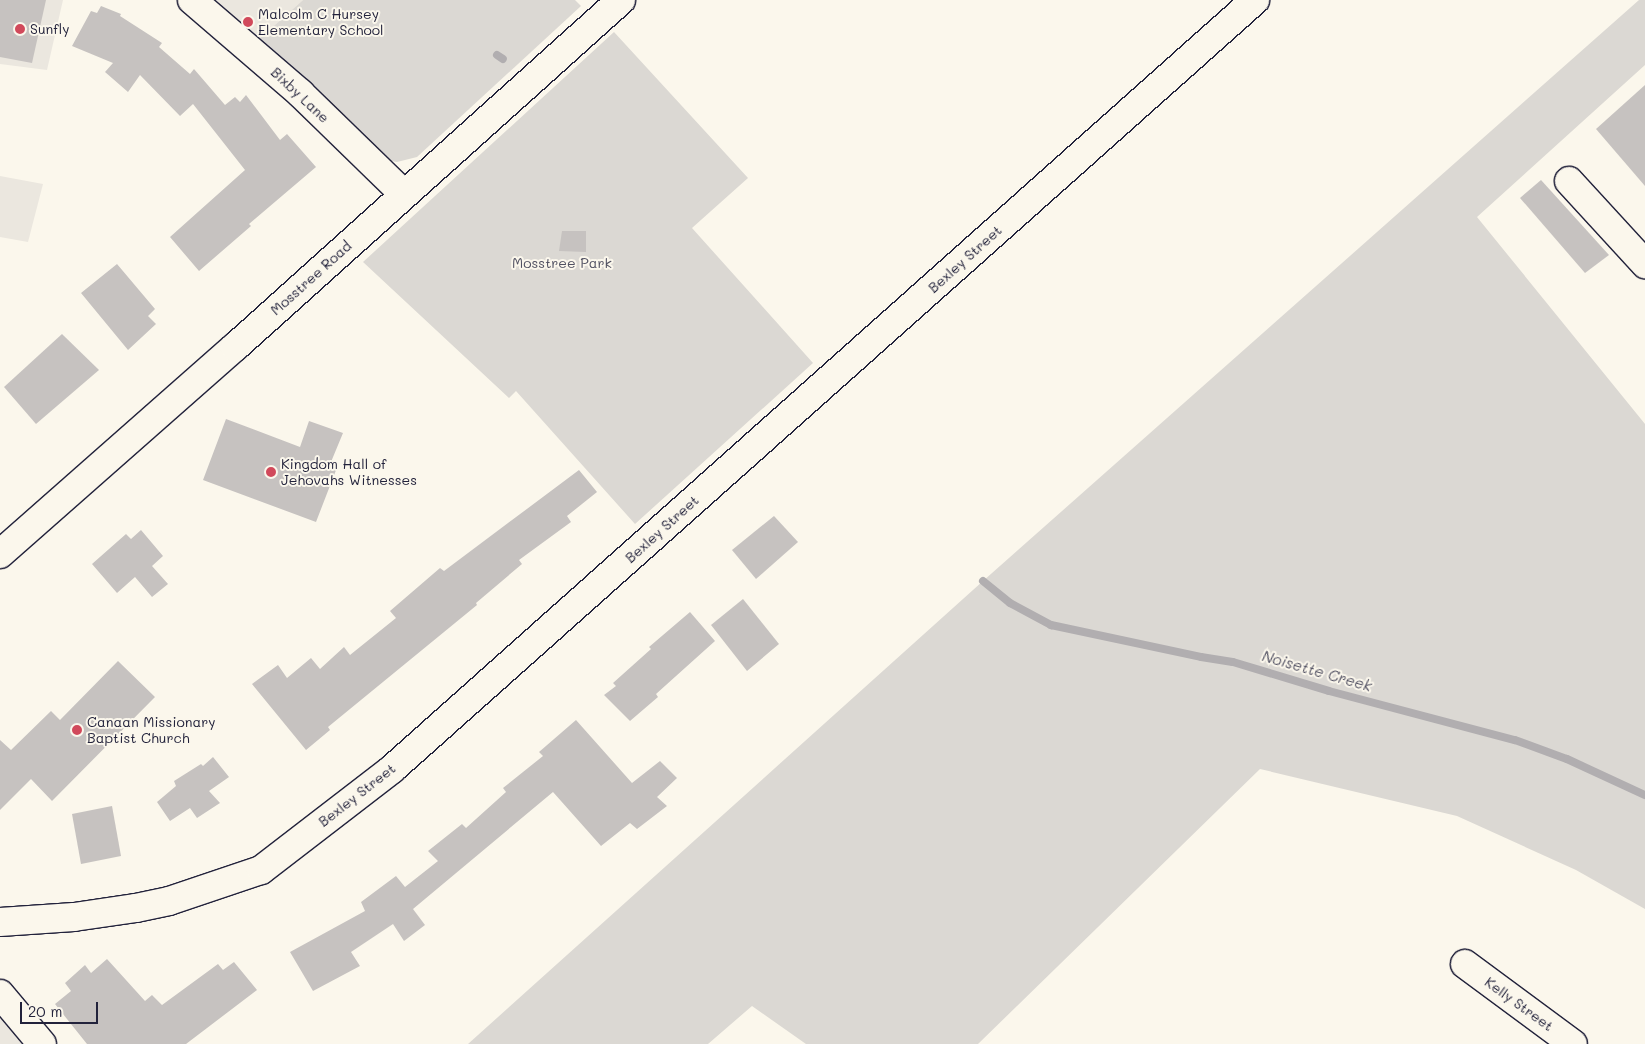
<!DOCTYPE html>
<style>
body{margin:0}
#map{position:relative;width:1645px;height:1044px;overflow:hidden;background:#fbf7ec;font-family:Mali,sans-serif}
div>[style]{position:absolute}
.built>*{inset:0;background:#ebe7df}
.green>*{inset:0;background:#dbd8d3}
.stream>*{height:8px;margin:-4px;padding:0 4px;transform-origin:4px;border-radius:4px;background:#b1aeb0}
.building>*{inset:0;background:#c6c2c0}
.roads{filter:drop-shadow(1px 0 #22223b) drop-shadow(-1px 0 #22223b) drop-shadow(0 1px #22223b) drop-shadow(0 -1px #22223b)}
.minor>*{height:28px;margin:-14px;padding:0 14px;transform-origin:14px;border-radius:14px;background:#fbf7ec}
.dots>*{width:14px;height:14px;translate:-50% -50%;box-sizing:border-box;border:2px solid #fbf7ec;border-radius:50%}
span{translate:-50% -50%;white-space:nowrap;text-align:center;line-height:1.15;-webkit-text-stroke:4px #fbf7ec;paint-order:stroke}
.poi-label{font-size:14px;color:#22223b}
.left{translate:0 -50%;text-align:left}
.street-label{font-size:14px;color:#22223b}
.park-label{font-size:14px;color:#505061}
.water-label{font-size:15px;color:#545364;font-style:italic}
.scale{position:absolute;left:20px;top:1002px;width:78px;height:22px;box-sizing:border-box;border:2px solid #22223b;border-top:0;padding-left:6px;font-size:15px;line-height:18px;white-space:nowrap;color:#22223b;-webkit-text-stroke:4px #fbf7ec;paint-order:stroke}
</style>
<div id="map">
<div class="built">
<div style="clip-path:polygon(0 0,63px 0,47px 70px,0 64px)"></div>
<div style="clip-path:polygon(192px 0,303px 0,258px 40px)"></div>
<div style="clip-path:polygon(0 176px,43px 184px,28px 242px,0 237px)"></div>
<div style="clip-path:polygon(0 994px,42px 1044px,0 1044px)"></div>
</div>
<div class="green">
<div style="clip-path:polygon(303px 0,575px 0,581px 6px,417px 157px,397px 162px,379px 159px,258px 40px)"></div>
<div style="clip-path:polygon(1639px 0,1645px 0,1645px 65px,1477px 217px,1645px 424px,1645px 909px,1576px 870px,1457px 816px,1260px 769px,978px 1044px,806px 1044px,752px 1006px,708px 1044px,468px 1044px,983px 581px)"></div>
<div style="clip-path:polygon(614px 32px,748px 178px,692px 228px,813px 363px,635px 524px,516px 391px,509px 398px,363px 262px)"></div>
</div>
<div class="stream">
<div style="left:497px;top:55px;width:7px;rotate:34deg"></div>
<div style="left:983px;top:581px;width:35px;rotate:39deg"></div>
<div style="left:1010px;top:603px;width:47px;rotate:28.2deg"></div>
<div style="left:1051px;top:625px;width:153px;rotate:12deg"></div>
<div style="left:1201px;top:657px;width:32px;rotate:9deg"></div>
<div style="left:1233px;top:662px;width:100px;rotate:16.8deg"></div>
<div style="left:1329px;top:691px;width:192px;rotate:14.8deg"></div>
<div style="left:1515px;top:740px;width:55px;rotate:20.1deg"></div>
<div style="left:1567px;top:759px;width:86px;rotate:24.8deg"></div>
</div>
<div class="building">
<div style="clip-path:polygon(0 0,46px 0,32px 63px,0 57px)"></div>
<div style="clip-path:polygon(101px 6px,121px 14px,120px 16px,162px 43px,159px 47px,190px 74px,194px 69px,225px 105px,235px 97px,240px 102px,246px 95px,280px 140px,287px 134px,316px 167px,249px 224px,251px 226px,199px 271px,170px 237px,245px 170px,193px 104px,180px 116px,140px 75px,128px 92px,105px 72px,113px 63px,72px 46px,91px 11px,97px 13px)"></div>
<div style="clip-path:polygon(1645px 85px,1645px 186px,1596px 129px)"></div>
<div style="clip-path:polygon(1541px 180px,1609px 255px,1585px 273px,1520px 198px)"></div>
<div style="clip-path:polygon(562px 231px,586px 231px,586px 252px,559px 251px)"></div>
<div style="clip-path:polygon(117px 264px,155px 309px,148px 316px,156px 324px,128px 350px,81px 293px)"></div>
<div style="clip-path:polygon(62px 334px,99px 370px,36px 424px,4px 387px)"></div>
<div style="clip-path:polygon(226px 419px,300px 447px,309px 421px,343px 433px,331px 462px,338px 465px,316px 522px,203px 480px)"></div>
<div style="clip-path:polygon(579px 470px,597px 492px,567px 516px,571px 522px,519px 560px,522px 564px,476px 603px,477px 605px,328px 727px,330px 730px,306px 750px,252px 684px,278px 665px,287px 678px,311px 658px,320px 669px,344px 647px,350px 655px,396px 618px,390px 611px,440px 568px,444px 571px)"></div>
<div style="clip-path:polygon(774px 516px,798px 542px,756px 579px,732px 550px)"></div>
<div style="clip-path:polygon(141px 530px,163px 556px,152px 566px,168px 584px,152px 597px,135px 577px,117px 593px,92px 564px,126px 534px,131px 539px)"></div>
<div style="clip-path:polygon(743px 599px,779px 644px,747px 671px,711px 625px)"></div>
<div style="clip-path:polygon(690px 612px,715px 641px,656px 694px,658px 697px,630px 721px,604px 695px,616px 686px,613px 683px,651px 649px,649px 647px)"></div>
<div style="clip-path:polygon(118px 661px,155px 697px,52px 801px,31px 779px,0 810px,0 740px,11px 750px,51px 711px,60px 720px)"></div>
<div style="clip-path:polygon(576px 720px,632px 783px,660px 761px,677px 778px,657px 797px,667px 806px,637px 829px,630px 823px,601px 846px,553px 792px,413px 909px,425px 925px,404px 941px,393px 924px,351px 952px,360px 966px,313px 991px,290px 952px,365px 911px,361px 902px,396px 876px,405px 887px,438px 861px,428px 851px,462px 824px,466px 828px,506px 792px,503px 788px,543px 756px,539px 752px)"></div>
<div style="clip-path:polygon(213px 757px,229px 777px,209px 791px,220px 803px,197px 818px,190px 808px,170px 821px,157px 802px,176px 786px,174px 781px,201px 764px,203px 766px)"></div>
<div style="clip-path:polygon(112px 806px,121px 856px,81px 864px,72px 814px)"></div>
<div style="clip-path:polygon(107px 959px,145px 1001px,152px 995px,162px 1005px,218px 964px,223px 970px,234px 962px,257px 990px,186px 1044px,87px 1044px,55px 1004px,71px 991px,65px 983px,85px 965px,91px 973px)"></div>
</div>
<div class="roads">
<div class="minor">
<div style="left:192px;top:0;width:143px;rotate:40.7deg"></div>
<div style="left:300px;top:93px;width:145px;rotate:44.2deg"></div>
<div style="left:1569px;top:181px;width:113px;rotate:47.5deg"></div>
<div style="left:0;top:554px;width:313px;rotate:-41.4deg"></div>
<div style="left:235px;top:347px;width:519px;rotate:-41.95deg"></div>
<div style="left:0;top:922px;width:74px;rotate:-3.9deg"></div>
<div style="left:74px;top:917px;width:63px;rotate:-8.3deg"></div>
<div style="left:136px;top:908px;width:34px;rotate:-12deg"></div>
<div style="left:169px;top:901px;width:97px;rotate:-18.6deg"></div>
<div style="left:261px;top:870px;width:165px;rotate:-37.6deg"></div>
<div style="left:392px;top:769px;width:1156px;rotate:-41.7deg"></div>
<div style="left:1465px;top:964px;width:134px;rotate:36.5deg"></div>
<div style="left:0;top:994px;width:65px;rotate:50deg"></div>
</div>
</div>
<div class="dots">
<div style="left:248px;top:22px;background:#d1495b"></div>
<div style="left:20px;top:29px;background:#d1495b"></div>
<div style="left:271px;top:472px;background:#d1495b"></div>
<div style="left:77px;top:730px;background:#d1495b"></div>
</div>
<div class="poi-label">
<span class="left" style="left:258px;top:22px">Malcolm C Hursey<br>Elementary School</span>
<span class="left" style="left:30px;top:29px">Sunfly</span>
<span class="left" style="left:281px;top:472px">Kingdom Hall of<br>Jehovahs Witnesses</span>
<span class="left" style="left:87px;top:730px">Canaan Missionary<br>Baptist Church</span>
</div>
<div class="street-label">
<span style="left:300px;top:95px;rotate:43deg">Bixby Lane</span>
<span style="left:965px;top:259px;rotate:-42deg">Bexley Street</span>
<span style="left:311px;top:278px;rotate:-42deg">Mosstree Road</span>
<span style="left:662px;top:529px;rotate:-42deg">Bexley Street</span>
<span style="left:357px;top:795px;rotate:-38deg">Bexley Street</span>
<span style="left:1519px;top:1004px;rotate:36deg">Kelly Street</span>
</div>
<div class="park-label">
<span style="left:562px;top:263px">Mosstree Park</span>
</div>
<div class="water-label">
<span style="left:1317px;top:671px;rotate:16deg">Noisette Creek</span>
</div>
<div class="scale">20 m</div>
</div>
